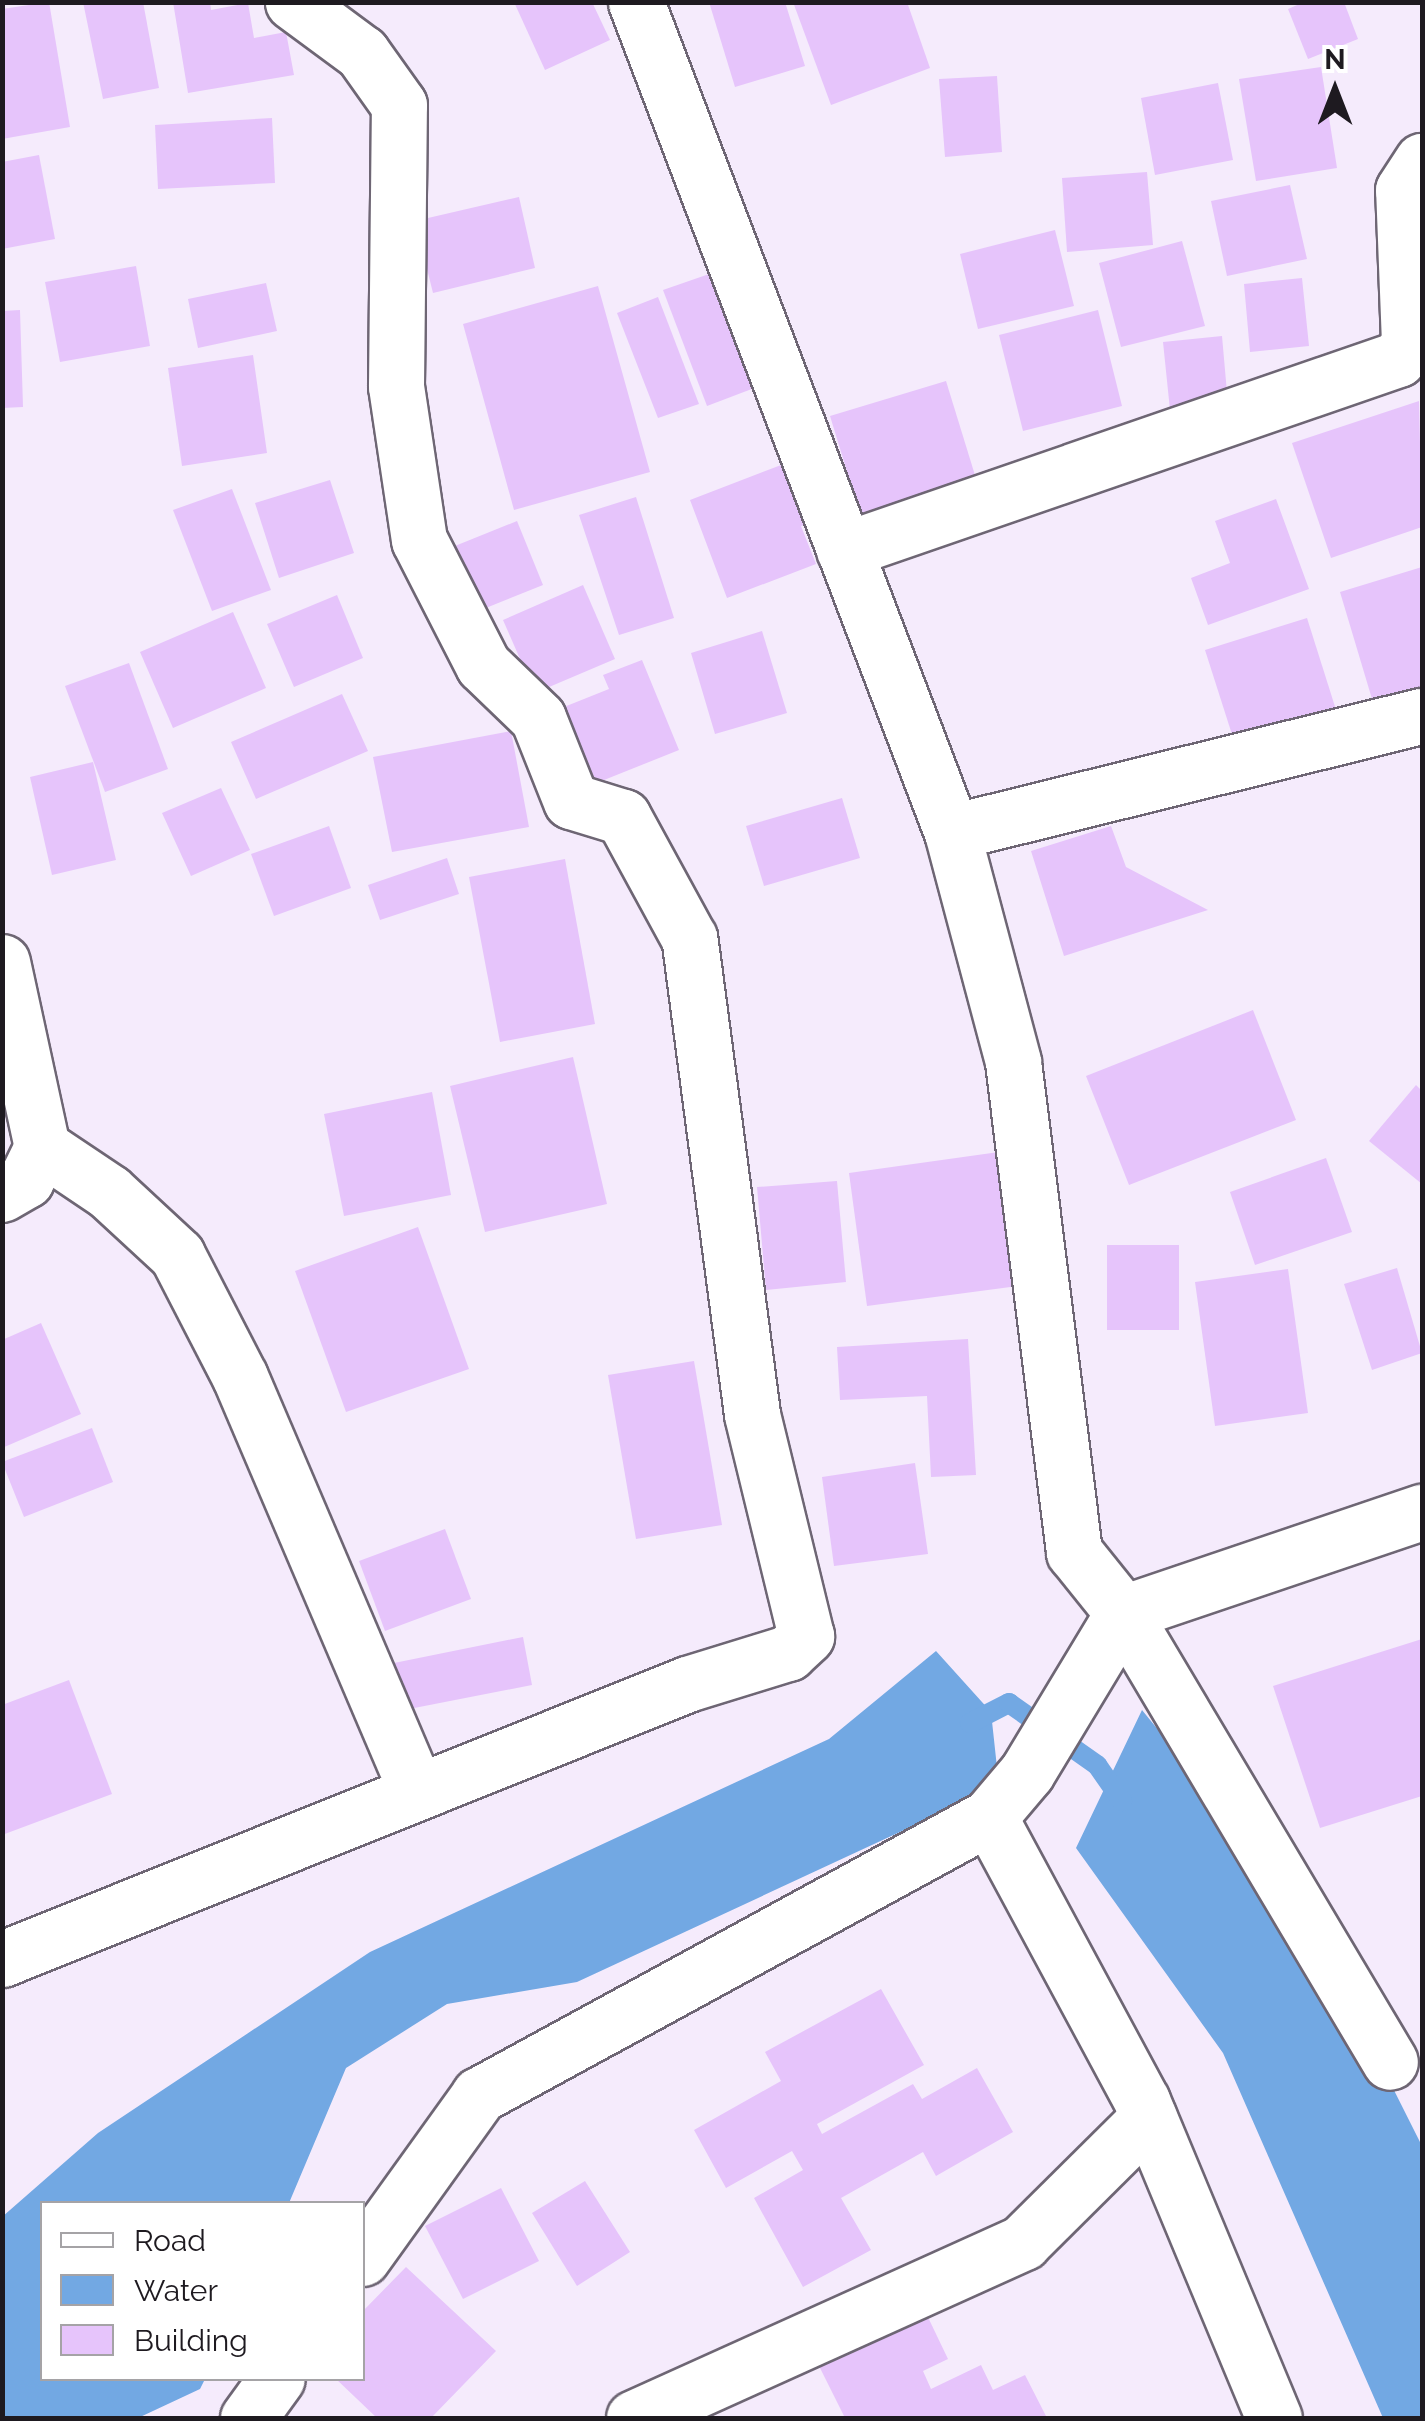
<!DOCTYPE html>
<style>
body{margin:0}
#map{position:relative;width:1425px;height:2421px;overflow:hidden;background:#f5ebfc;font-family:Raleway,sans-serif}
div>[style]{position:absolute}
.water>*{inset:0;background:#72a8e3}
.stream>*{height:20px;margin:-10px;padding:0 10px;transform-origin:10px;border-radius:10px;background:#72a8e3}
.building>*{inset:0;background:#e6c4fb}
.roads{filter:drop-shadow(2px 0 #6e6674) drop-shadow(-2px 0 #6e6674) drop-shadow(0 2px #6e6674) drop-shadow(0 -2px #6e6674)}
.minor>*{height:55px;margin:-27.5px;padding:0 27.5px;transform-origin:27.5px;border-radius:27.5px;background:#fff}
span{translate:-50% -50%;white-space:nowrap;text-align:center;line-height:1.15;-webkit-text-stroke:8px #fff;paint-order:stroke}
.frame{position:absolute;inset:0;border:5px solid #1e1a20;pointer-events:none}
.legend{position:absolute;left:40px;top:2201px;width:325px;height:180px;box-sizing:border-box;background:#fff;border:2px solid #a5a3a6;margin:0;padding:12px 18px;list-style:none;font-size:30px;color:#1e1a20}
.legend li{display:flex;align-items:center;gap:20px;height:50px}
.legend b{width:50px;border:2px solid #a5a3a6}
.north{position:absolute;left:1285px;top:40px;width:100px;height:100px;-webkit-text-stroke:8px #fff;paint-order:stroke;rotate:0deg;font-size:28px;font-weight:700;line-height:40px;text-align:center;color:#1e1a20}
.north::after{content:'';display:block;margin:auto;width:35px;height:45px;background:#1e1a20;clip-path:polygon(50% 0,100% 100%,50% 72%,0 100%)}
</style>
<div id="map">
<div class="water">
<div style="clip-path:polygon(936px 1651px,991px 1712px,999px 1786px,577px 1982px,447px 2004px,346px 2068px,289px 2203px,42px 2204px,42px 2378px,205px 2379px,200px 2389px,138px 2418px,3px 2418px,2px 2217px,98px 2133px,370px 1952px,829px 1739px)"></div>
<div style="clip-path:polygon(1142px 1710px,1302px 1907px,1422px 2146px,1422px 2418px,1383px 2418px,1223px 2053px,1076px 1848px)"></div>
</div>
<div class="stream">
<div style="left:970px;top:1723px;width:44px;rotate:-27.1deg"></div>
<div style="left:1009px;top:1703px;width:108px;rotate:35.2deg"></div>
<div style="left:1097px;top:1765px;width:44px;rotate:55.2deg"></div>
</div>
<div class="building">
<div style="clip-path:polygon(49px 2px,70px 127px,2px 139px,2px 9px)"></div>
<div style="clip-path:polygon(83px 2px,143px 2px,159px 88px,103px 99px)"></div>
<div style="clip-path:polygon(173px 2px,210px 2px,211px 10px,248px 3px,254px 38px,286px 32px,294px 75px,188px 93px)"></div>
<div style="clip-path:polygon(514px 2px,592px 2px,610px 40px,545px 70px)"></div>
<div style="clip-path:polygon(709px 2px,785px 2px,805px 66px,735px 87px)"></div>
<div style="clip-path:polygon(793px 2px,907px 2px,930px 68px,831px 105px)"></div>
<div style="clip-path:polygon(1304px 2px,1344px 2px,1358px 39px,1308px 59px,1288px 9px)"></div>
<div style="clip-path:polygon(1321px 67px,1337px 168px,1256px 181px,1239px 79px)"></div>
<div style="clip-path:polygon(997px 76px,1002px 152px,945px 157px,939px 79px)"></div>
<div style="clip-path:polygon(1218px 83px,1233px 160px,1155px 175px,1141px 98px)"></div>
<div style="clip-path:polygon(272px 118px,275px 183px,158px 189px,155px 125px)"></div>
<div style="clip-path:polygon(39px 155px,55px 239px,2px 249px,2px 162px)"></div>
<div style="clip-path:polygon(1147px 172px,1153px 245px,1067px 252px,1062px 178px)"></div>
<div style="clip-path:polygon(1290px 185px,1307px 259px,1227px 276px,1211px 201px)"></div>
<div style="clip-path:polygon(519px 197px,535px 268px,433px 293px,415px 221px)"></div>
<div style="clip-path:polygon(1055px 230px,1074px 306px,978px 329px,960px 254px)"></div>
<div style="clip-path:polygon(1182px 241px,1205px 326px,1121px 347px,1099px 263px)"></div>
<div style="clip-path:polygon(136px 266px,150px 346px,60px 362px,45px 282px)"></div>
<div style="clip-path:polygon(712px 273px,757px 387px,707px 406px,663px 290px)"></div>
<div style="clip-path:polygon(1302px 278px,1309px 346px,1250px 352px,1244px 284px)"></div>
<div style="clip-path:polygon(266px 283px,277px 331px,198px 348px,188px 299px)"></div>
<div style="clip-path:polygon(598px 286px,650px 472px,514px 510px,463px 324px)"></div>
<div style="clip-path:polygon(658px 297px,699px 404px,658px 418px,617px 313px)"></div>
<div style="clip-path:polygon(20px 310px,23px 407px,2px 408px,2px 311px)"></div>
<div style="clip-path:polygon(1098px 310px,1122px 406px,1023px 431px,999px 335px)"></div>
<div style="clip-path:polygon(1222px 336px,1228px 404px,1170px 410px,1163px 342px)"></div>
<div style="clip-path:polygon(253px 355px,267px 453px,182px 466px,168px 368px)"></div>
<div style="clip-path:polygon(946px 381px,978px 485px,862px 520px,830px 416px)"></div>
<div style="clip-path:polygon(1419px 401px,1422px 527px,1331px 558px,1292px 443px)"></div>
<div style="clip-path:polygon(789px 462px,812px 522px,801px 526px,816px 564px,727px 598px,690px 500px)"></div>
<div style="clip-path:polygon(330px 480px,354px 553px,279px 578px,255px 503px)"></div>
<div style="clip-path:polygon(232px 489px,271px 590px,212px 611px,173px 510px)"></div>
<div style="clip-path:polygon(636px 497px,674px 618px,619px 635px,579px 515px)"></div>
<div style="clip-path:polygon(1276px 499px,1309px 589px,1208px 625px,1191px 578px,1230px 563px,1215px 521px)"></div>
<div style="clip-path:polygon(517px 521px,543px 585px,471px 614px,445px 550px)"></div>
<div style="clip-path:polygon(1422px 567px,1422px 695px,1375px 709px,1340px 592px)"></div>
<div style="clip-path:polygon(583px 585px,615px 659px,535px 693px,503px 620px)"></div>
<div style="clip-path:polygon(337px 595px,363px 658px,294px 687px,267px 624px)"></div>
<div style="clip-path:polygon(233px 612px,266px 688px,173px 728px,140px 652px)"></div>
<div style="clip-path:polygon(1307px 618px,1337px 713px,1236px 747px,1205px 650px)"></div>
<div style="clip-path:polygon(762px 631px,787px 713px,715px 734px,691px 653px)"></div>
<div style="clip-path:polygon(642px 660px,679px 750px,579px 790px,549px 713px,609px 689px,603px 675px)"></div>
<div style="clip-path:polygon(129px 663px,168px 769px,105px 792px,65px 686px)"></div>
<div style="clip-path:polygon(342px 694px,368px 751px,256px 799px,231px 742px)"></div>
<div style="clip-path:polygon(511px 731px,529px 827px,392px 852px,373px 757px)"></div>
<div style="clip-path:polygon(93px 762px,116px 860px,52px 875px,30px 777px)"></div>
<div style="clip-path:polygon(221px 788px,250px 850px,191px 876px,162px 813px)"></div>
<div style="clip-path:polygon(842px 798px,860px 858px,764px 886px,746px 826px)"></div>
<div style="clip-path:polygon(329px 826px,351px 888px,274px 916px,251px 854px)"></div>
<div style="clip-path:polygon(1111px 826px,1126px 867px,1208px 910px,1064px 956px,1031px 851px)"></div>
<div style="clip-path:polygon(447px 858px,459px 894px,380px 920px,368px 885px)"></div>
<div style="clip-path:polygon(565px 859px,595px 1024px,500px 1042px,469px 877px)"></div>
<div style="clip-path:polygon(1253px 1010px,1296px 1120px,1129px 1185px,1086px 1076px)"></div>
<div style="clip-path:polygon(573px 1057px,607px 1204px,485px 1232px,450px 1086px)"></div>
<div style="clip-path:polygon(1416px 1085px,1422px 1091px,1422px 1184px,1369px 1141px)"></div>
<div style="clip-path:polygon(432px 1092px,451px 1195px,344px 1216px,324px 1114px)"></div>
<div style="clip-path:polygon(1006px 1151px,1025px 1285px,867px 1306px,849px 1173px)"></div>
<div style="clip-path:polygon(1326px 1158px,1352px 1232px,1255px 1265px,1230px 1192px)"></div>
<div style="clip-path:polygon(837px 1181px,846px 1282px,766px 1290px,757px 1187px)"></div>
<div style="clip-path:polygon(418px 1227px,469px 1369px,346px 1412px,295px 1271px)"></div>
<div style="clip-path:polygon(1107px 1245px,1179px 1245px,1179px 1330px,1107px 1330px)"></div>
<div style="clip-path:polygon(1397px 1268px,1422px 1353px,1372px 1370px,1344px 1284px)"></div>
<div style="clip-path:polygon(1288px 1269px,1308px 1413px,1215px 1426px,1195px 1282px)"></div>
<div style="clip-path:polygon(41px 1323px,81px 1414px,2px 1448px,2px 1340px)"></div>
<div style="clip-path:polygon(968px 1339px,976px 1475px,931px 1477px,927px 1396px,840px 1400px,837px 1347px)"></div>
<div style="clip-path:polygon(694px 1361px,722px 1525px,636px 1539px,608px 1375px)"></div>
<div style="clip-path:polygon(92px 1428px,113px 1482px,24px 1517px,2px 1462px)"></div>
<div style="clip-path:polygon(915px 1463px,928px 1554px,834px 1566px,822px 1477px)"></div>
<div style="clip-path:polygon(445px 1529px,471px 1599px,385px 1631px,359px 1561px)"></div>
<div style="clip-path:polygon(523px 1637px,532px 1685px,404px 1710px,394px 1663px)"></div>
<div style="clip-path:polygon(1422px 1639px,1422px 1796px,1320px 1828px,1273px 1686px)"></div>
<div style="clip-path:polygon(69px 1680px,112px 1794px,2px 1835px,2px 1705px)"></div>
<div style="clip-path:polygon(881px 1989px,924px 2065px,817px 2124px,822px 2134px,913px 2084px,922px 2099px,977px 2068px,1013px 2132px,936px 2176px,923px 2152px,841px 2198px,871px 2250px,803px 2287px,754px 2198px,803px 2170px,792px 2151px,726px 2188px,694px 2130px,781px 2081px,765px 2052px)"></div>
<div style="clip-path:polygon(585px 2181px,630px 2252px,577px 2286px,532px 2213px)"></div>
<div style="clip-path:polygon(501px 2188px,539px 2261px,463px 2299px,425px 2226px)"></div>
<div style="clip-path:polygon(406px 2267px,496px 2351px,431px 2418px,377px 2418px,335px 2378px,362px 2378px,362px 2312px)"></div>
<div style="clip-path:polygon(925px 2311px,948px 2359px,923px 2371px,931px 2389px,981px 2365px,993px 2390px,1025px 2375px,1047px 2418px,845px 2418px,818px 2364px)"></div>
</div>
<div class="roads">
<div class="minor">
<div style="left:636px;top:2px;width:888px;rotate:69.16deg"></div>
<div style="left:952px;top:832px;width:238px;rotate:75.1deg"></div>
<div style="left:1013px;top:1062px;width:494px;rotate:82.9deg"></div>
<div style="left:1074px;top:1552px;width:78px;rotate:51.2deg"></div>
<div style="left:1123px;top:1613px;width:522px;rotate:59.26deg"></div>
<div style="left:844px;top:550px;width:586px;rotate:-19.02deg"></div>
<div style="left:1398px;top:359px;width:19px;rotate:-55deg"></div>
<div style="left:1409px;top:343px;width:153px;rotate:-92.2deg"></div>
<div style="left:1403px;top:190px;width:35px;rotate:-57deg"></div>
<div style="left:952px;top:832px;width:484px;rotate:-13.9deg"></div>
<div style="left:2px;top:962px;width:189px;rotate:77.8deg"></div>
<div style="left:42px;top:1147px;width:37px;rotate:116deg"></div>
<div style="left:26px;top:1180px;width:28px;rotate:150deg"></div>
<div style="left:42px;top:1147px;width:81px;rotate:33.9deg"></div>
<div style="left:109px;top:1192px;width:93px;rotate:42.8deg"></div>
<div style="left:177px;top:1255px;width:137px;rotate:62.7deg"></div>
<div style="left:240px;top:1377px;width:450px;rotate:66.9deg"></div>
<div style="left:989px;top:1817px;width:323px;rotate:61.7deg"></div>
<div style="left:1142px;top:2101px;width:343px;rotate:67.4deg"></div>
<div style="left:2px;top:1959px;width:738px;rotate:-21.87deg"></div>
<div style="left:687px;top:1684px;width:106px;rotate:-17.1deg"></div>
<div style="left:788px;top:1653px;width:25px;rotate:-43deg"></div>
<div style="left:806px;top:1636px;width:228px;rotate:-103.7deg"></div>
<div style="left:752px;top:1414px;width:480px;rotate:-97.5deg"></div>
<div style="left:689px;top:938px;width:138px;rotate:-118.6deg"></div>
<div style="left:623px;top:817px;width:54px;rotate:-162.9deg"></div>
<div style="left:571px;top:801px;width:89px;rotate:-111.7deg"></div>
<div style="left:538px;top:718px;width:76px;rotate:-136.1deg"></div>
<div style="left:483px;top:665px;width:140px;rotate:-117.1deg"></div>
<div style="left:419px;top:540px;width:156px;rotate:-98.5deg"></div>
<div style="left:396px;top:386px;width:281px;rotate:-89.4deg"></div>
<div style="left:399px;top:105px;width:64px;rotate:-125.4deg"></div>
<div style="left:362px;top:53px;width:86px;rotate:-143.5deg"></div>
<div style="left:362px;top:2258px;width:201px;rotate:-54.3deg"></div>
<div style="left:479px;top:2095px;width:581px;rotate:-28.59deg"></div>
<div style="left:989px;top:1817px;width:59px;rotate:-49.8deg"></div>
<div style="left:1027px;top:1772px;width:186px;rotate:-58.9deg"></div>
<div style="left:1123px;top:1613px;width:316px;rotate:-18.7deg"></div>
<div style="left:248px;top:2418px;width:49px;rotate:-54.1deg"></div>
<div style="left:634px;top:2418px;width:427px;rotate:-24.3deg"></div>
<div style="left:1023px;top:2242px;width:177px;rotate:-44.8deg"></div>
</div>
</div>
<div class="frame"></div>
<ul class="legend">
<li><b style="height:12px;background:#fff"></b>Road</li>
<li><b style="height:28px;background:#72a8e3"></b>Water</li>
<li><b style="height:28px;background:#e6c4fb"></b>Building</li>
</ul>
<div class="north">N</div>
</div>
